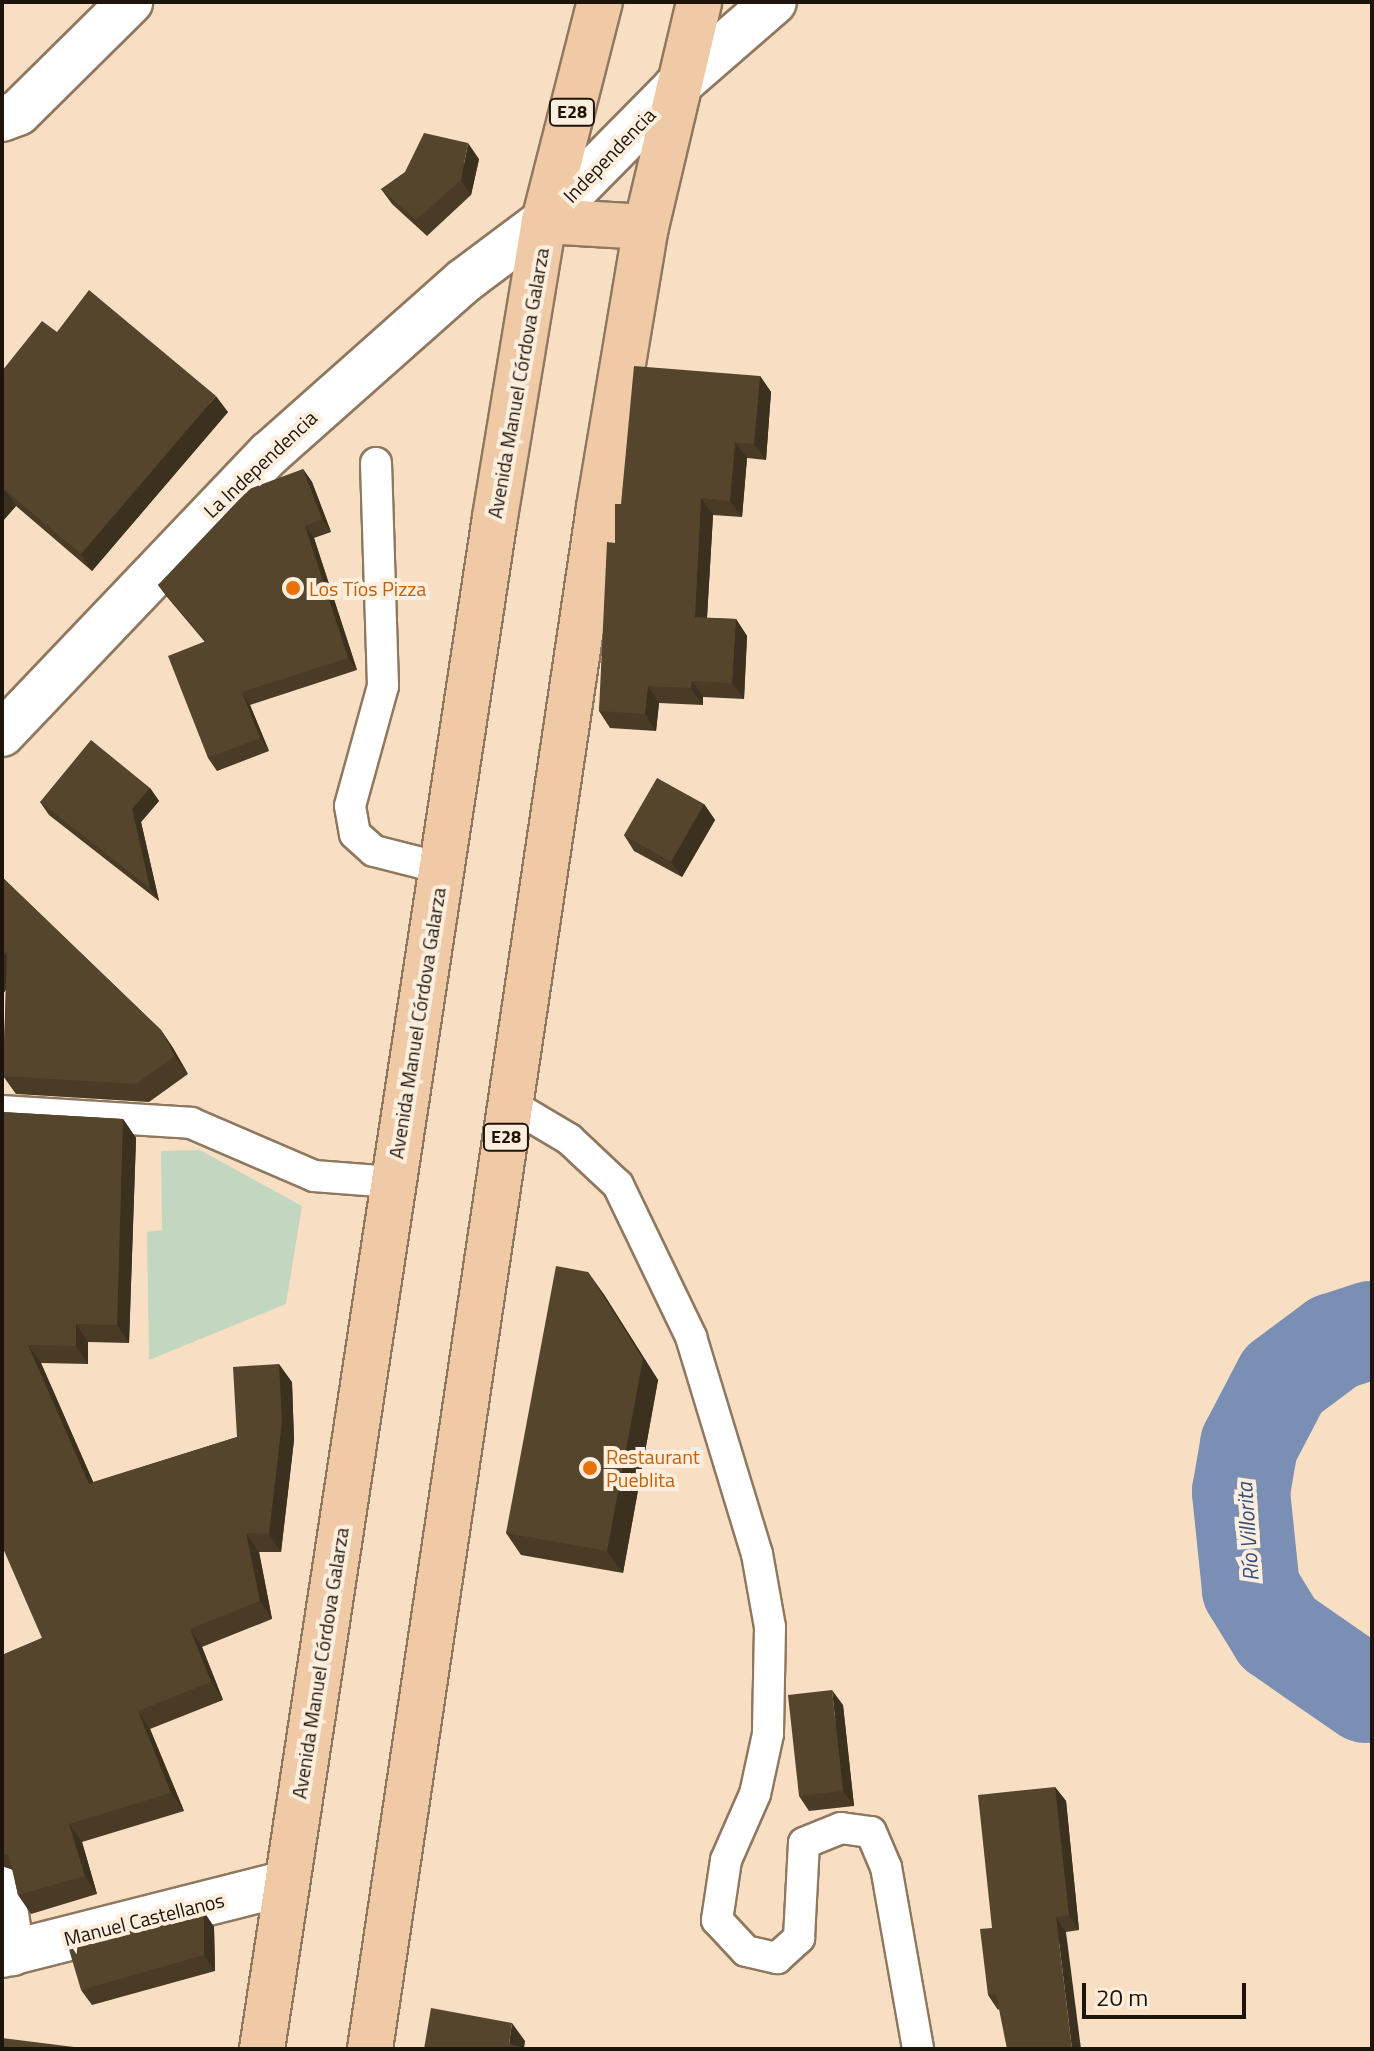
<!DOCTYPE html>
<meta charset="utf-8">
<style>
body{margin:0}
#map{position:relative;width:1374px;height:2051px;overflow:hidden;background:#f8dfc4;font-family:"Titillium Web",sans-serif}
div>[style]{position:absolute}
.green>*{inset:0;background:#c3d7c0}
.river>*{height:98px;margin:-49px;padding:0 49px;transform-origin:49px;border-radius:49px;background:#7b8fb4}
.roads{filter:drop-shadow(2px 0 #8e7860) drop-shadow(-2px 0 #8e7860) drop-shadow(0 2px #8e7860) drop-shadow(0 -2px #8e7860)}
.service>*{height:30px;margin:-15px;padding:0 15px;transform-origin:15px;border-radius:15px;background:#fff}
.minor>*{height:44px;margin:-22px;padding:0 22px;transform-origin:22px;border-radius:22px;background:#fff}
.primary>*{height:44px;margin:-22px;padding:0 22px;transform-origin:22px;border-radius:22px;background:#f0c9a6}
.wall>*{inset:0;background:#493b26}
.shaded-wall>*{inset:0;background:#3c301f}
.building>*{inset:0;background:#55452c}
.dots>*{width:22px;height:22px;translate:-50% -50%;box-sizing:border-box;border:4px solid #fdeede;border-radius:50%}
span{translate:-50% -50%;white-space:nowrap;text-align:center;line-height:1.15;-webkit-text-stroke:8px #fdeede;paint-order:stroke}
.shield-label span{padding:2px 6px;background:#fdeede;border:2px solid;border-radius:6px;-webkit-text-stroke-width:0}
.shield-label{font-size:18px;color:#1d150b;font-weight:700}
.street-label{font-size:20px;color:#1d150b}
.food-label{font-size:20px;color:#c56008}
.left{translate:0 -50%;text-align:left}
.water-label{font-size:22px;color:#354e81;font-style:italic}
.frame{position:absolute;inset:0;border:4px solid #1d150b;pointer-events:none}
.scale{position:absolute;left:1082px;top:1983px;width:164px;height:36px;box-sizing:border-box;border:4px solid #1d150b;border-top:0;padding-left:10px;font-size:24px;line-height:28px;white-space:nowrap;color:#1d150b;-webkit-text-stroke:6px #fdeede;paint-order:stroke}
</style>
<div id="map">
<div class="green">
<div style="clip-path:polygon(200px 1150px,302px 1206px,286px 1304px,149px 1360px,147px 1232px,162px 1230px,161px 1151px)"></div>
</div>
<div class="river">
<div style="left:1366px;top:1694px;width:107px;rotate:-145.3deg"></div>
<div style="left:1278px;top:1633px;width:52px;rotate:-121.5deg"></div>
<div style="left:1251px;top:1589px;width:98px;rotate:-95.9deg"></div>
<div style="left:1241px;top:1492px;width:48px;rotate:-80.3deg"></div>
<div style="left:1249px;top:1445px;width:73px;rotate:-62.4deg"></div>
<div style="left:1283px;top:1380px;width:64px;rotate:-36.7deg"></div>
<div style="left:1334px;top:1342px;width:40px;rotate:-18deg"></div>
</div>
<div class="roads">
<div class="service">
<div style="left:376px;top:463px;width:223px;rotate:88.2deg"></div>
<div style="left:383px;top:686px;width:124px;rotate:105.4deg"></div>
<div style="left:350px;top:806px;width:28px;rotate:80deg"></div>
<div style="left:355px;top:834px;width:25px;rotate:42deg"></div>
<div style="left:374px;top:851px;width:69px;rotate:14.2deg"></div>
<div style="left:510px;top:1104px;width:69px;rotate:30.7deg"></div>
<div style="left:569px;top:1139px;width:67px;rotate:43.2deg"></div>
<div style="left:618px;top:1185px;width:169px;rotate:64.3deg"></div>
<div style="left:691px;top:1337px;width:227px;rotate:73.1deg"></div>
<div style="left:757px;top:1554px;width:74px;rotate:79.9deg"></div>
<div style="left:770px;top:1627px;width:107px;rotate:91.1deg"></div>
<div style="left:768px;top:1734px;width:61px;rotate:102.2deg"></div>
<div style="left:755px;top:1794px;width:72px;rotate:113.7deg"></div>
<div style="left:726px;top:1860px;width:61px;rotate:98.5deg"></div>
<div style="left:717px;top:1920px;width:42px;rotate:46.9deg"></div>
<div style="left:746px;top:1951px;width:32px;rotate:13deg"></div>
<div style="left:777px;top:1958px;width:30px;rotate:-42deg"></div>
<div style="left:799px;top:1938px;width:95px;rotate:-87deg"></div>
<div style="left:804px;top:1843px;width:40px;rotate:-22deg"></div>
<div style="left:841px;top:1828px;width:30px;rotate:8deg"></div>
<div style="left:871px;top:1832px;width:38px;rotate:67deg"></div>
<div style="left:886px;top:1867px;width:185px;rotate:80deg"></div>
<div style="left:2px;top:1111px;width:189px;rotate:3.6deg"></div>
<div style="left:191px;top:1123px;width:134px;rotate:23.3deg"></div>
<div style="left:314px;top:1176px;width:78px;rotate:4.4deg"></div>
</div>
<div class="minor">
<div style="left:2px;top:119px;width:17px;rotate:-21deg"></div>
<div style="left:18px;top:113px;width:158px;rotate:-44.7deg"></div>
<div style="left:2px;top:734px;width:388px;rotate:-46.4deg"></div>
<div style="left:270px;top:453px;width:259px;rotate:-41.6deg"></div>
<div style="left:464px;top:281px;width:100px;rotate:-36.9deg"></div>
<div style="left:544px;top:221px;width:187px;rotate:-45.4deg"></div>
<div style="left:675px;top:88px;width:131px;rotate:-41deg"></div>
<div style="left:2px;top:1889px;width:65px;rotate:81.1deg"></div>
<div style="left:2px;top:1955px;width:293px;rotate:-14.2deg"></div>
</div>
<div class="primary">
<div style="left:544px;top:221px;width:102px;rotate:3.4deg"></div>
<div style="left:262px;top:2049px;width:1550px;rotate:-81.35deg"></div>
<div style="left:495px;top:517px;width:300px;rotate:-80.6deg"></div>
<div style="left:544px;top:221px;width:226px;rotate:-75.7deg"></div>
<div style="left:370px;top:2049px;width:1559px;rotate:-81.55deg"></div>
<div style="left:599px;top:507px;width:284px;rotate:-80.5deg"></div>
<div style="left:646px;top:227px;width:231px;rotate:-76.7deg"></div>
</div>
</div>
<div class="wall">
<div style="clip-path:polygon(479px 159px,471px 195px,427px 236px,392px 204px,381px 189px)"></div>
<div style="clip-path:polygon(57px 332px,228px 412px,92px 571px,16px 506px,2px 522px,2px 371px)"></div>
<div style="clip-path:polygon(760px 376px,771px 392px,766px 460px,747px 458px,742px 517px,713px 515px,707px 618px,736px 619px,747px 636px,744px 699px,703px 697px,703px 705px,659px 703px,656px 731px,610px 728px,599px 711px,615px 543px)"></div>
<div style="clip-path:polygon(303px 469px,312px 482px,331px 532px,314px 538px,357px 670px,250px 705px,269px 751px,217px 771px,208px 758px,205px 642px,167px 597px,158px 585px)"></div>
<div style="clip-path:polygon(150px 788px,159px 801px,141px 822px,159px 901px,49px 815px,40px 802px)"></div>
<div style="clip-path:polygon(704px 804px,715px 820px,682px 877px,634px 851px,624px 835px)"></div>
<div style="clip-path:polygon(2px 877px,161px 1030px,173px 1048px,188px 1074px,149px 1102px,16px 1094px,3px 1076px,6px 990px,2px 995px)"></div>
<div style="clip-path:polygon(2px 1112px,123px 1119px,136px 1138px,129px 1343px,88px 1342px,88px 1364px,41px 1363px,93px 1482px,237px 1437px,292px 1382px,294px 1440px,281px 1552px,259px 1552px,272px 1619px,202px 1647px,223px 1700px,150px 1729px,184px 1811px,82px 1842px,97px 1894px,31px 1914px,18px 1895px,13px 1870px,2px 1866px,2px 1655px,42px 1638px)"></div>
<div style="clip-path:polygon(603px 1293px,658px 1380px,623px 1573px,521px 1555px,506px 1533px)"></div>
<div style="clip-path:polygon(843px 1705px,854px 1806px,809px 1811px,799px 1796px)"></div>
<div style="clip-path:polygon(1055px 1787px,1066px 1801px,1079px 1930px,1066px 1932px,998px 2010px,988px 1995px,992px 1928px)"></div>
<div style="clip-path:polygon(204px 1912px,214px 1927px,215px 1971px,92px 2005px,81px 1990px)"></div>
</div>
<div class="shaded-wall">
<div style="clip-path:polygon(468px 143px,479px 159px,471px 195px,461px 180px)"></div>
<div style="clip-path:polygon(760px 376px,771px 392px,766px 460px,754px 444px)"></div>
<div style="clip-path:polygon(216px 396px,228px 412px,92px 571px,81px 554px)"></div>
<div style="clip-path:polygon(735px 442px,747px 458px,742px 517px,730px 501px)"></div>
<div style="clip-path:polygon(303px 469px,312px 482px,331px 532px,322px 519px)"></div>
<div style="clip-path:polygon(5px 490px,16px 506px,2px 522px,2px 493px)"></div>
<div style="clip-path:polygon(701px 498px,713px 515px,706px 634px,695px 617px)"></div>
<div style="clip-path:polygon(305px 526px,314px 538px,357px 670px,348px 658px)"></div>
<div style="clip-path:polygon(736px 619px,747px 636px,744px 699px,732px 683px)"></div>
<div style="clip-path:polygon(692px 681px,703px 697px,703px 705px,691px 688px)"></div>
<div style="clip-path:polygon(648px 686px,659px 703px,656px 731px,645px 714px)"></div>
<div style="clip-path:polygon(242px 692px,250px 705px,269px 751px,260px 738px)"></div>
<div style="clip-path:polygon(150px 788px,159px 801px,141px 822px,159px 901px,150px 888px,132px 809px)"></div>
<div style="clip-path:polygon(704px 804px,715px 820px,682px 877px,671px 862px)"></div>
<div style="clip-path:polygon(7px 951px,19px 970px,2px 995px,2px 958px)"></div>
<div style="clip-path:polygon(161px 1030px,173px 1048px,188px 1074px,175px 1056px)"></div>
<div style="clip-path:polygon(123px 1119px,136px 1138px,129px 1343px,117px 1325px)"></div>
<div style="clip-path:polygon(588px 1272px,603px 1293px,658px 1380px,623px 1573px,607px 1551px)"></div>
<div style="clip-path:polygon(76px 1324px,88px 1342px,88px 1364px,76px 1346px)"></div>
<div style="clip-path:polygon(28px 1345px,41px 1363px,102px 1502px,89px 1484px)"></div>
<div style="clip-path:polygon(279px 1364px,292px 1382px,294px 1440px,281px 1552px,269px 1534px)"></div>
<div style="clip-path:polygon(246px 1533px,259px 1552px,272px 1619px,260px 1601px)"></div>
<div style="clip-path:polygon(190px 1629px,202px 1647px,223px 1700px,211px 1682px)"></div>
<div style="clip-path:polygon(832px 1690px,843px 1705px,854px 1806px,843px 1791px)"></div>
<div style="clip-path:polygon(138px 1711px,150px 1729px,184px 1811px,171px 1793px)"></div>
<div style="clip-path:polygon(1055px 1787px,1066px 1801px,1079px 1930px,1069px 1915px)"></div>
<div style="clip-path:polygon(69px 1824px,82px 1842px,97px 1894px,85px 1876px)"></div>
<div style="clip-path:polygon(204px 1912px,214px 1927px,215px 1971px,204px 1955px)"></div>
<div style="clip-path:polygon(1056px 1917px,1066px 1932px,1081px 2049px,1072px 2049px)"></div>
<div style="clip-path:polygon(512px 2023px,525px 2041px,524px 2049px,512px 2049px,509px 2044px)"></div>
</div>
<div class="building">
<div style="clip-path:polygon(424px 133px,468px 143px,461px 180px,416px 220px,381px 189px,405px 172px)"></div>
<div style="clip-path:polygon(89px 290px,216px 396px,81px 554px,5px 490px,2px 493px,2px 371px,42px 321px,57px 332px)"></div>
<div style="clip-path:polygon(634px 366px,760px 376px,754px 444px,735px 442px,730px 501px,701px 498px,695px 617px,736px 619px,732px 683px,692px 681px,691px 688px,648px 686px,645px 714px,599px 711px,607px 542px,615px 543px,615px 504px,621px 504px)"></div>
<div style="clip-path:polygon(303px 469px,322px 519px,305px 526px,348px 658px,242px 692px,260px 738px,208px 758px,168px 656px,206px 641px,158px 585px,249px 489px)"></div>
<div style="clip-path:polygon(91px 740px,150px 788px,132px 809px,150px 888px,40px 802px)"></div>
<div style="clip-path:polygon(657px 778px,704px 804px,671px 862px,624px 835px)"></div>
<div style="clip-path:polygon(2px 877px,161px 1030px,175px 1056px,136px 1084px,3px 1076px,7px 951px,2px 958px)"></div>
<div style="clip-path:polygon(2px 1112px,123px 1119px,117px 1325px,76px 1324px,76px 1346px,28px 1345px,89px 1484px,237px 1437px,233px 1367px,279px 1364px,282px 1422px,269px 1534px,246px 1533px,260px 1601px,190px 1629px,211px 1682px,138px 1711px,171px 1793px,69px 1824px,85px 1876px,18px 1895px,9px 1856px,2px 1853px,2px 1655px,42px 1638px,2px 1546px)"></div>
<div style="clip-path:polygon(556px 1266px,588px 1272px,643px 1359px,607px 1551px,506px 1533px)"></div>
<div style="clip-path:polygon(832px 1690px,843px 1791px,799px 1796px,788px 1695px)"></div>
<div style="clip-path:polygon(1055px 1787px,1069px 1915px,1056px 1917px,1072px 2049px,1007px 2049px,996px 1994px,988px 1995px,980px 1929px,992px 1928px,978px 1795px)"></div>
<div style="clip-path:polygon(204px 1912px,204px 1955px,81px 1990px,68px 1946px)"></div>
<div style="clip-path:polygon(431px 2008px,512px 2023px,509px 2044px,522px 2047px,522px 2049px,424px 2049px)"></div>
<div style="clip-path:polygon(2px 2038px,90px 2049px,2px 2049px)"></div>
</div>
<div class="dots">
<div style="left:293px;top:588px;background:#e8710a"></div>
<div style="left:590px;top:1468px;background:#e8710a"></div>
</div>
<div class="shield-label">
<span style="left:572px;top:112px">E28</span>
<span style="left:506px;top:1137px">E28</span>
</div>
<div class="street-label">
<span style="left:609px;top:155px;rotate:-46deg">Independencia</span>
<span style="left:518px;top:383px;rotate:-80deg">Avenida Manuel Córdova Galarza</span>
<span style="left:260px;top:464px;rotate:-43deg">La Independencia</span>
<span style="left:417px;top:1023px;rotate:-81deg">Avenida Manuel Córdova Galarza</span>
<span style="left:320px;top:1663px;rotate:-81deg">Avenida Manuel Córdova Galarza</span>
<span style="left:144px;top:1919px;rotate:-14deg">Manuel Castellanos</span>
</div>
<div class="food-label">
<span class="left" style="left:309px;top:588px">Los Tíos Pizza</span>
<span class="left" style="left:606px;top:1468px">Restaurant<br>Pueblita</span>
</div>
<div class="water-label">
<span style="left:1248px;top:1532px;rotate:-94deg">Río Villorita</span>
</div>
<div class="frame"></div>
<div class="scale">20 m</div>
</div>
